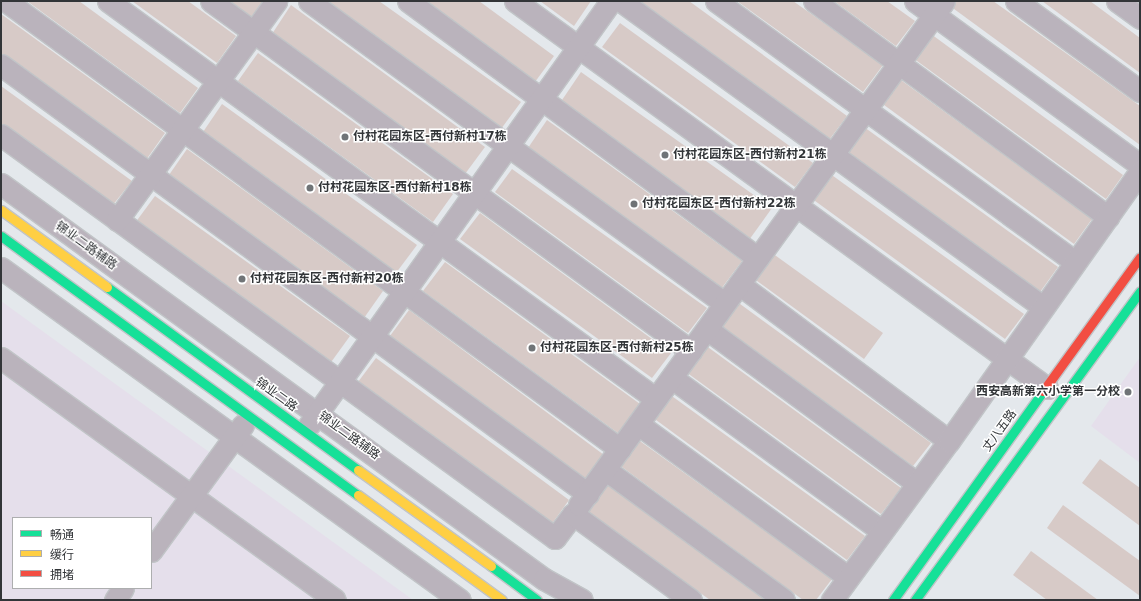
<!DOCTYPE html>
<meta charset="utf-8">
<style>
body{margin:0}
#map{position:relative;width:1141px;height:601px;overflow:hidden;background:#e4e8ec;font-family:"DejaVu Sans","Noto Sans SC",sans-serif}
div>[style]{position:absolute}
.industrial>*{inset:0;background:#e5dfeb}
.building>*{inset:0;background:#d7cac7}
.roads{filter:drop-shadow(1px 0 #c1c4c7) drop-shadow(-1px 0 #c1c4c7) drop-shadow(0 1px #c1c4c7) drop-shadow(0 -1px #c1c4c7)}
.street>*{height:21px;margin:-10.5px;padding:0 10.5px;transform-origin:10.5px;border-radius:10.5px;background:#bab3bc}
.fast>*{height:9px;margin:-4.5px;padding:0 4.5px;transform-origin:4.5px;border-radius:4.5px;background:#16e098}
.slow>*{height:9px;margin:-4.5px;padding:0 4.5px;transform-origin:4.5px;border-radius:4.5px;background:#ffcf43}
.jam>*{height:9px;margin:-4.5px;padding:0 4.5px;transform-origin:4.5px;border-radius:4.5px;background:#f24e42}
.dots>*{width:11px;height:11px;translate:-50% -50%;box-sizing:border-box;border:2px solid #fff;border-radius:50%}
span{translate:-50% -50%;white-space:nowrap;text-align:center;line-height:1.15;-webkit-text-stroke:3px #fff;paint-order:stroke}
.poi-label{font-size:12px;color:#323538;font-weight:700}
.left{translate:0 -50%;text-align:left}
.right{translate:-100% -50%;text-align:right}
.street-label{font-size:12px;color:#323538}
.frame{position:absolute;inset:0;border:2px solid #323538;pointer-events:none}
.legend{position:absolute;left:12px;top:517px;width:140px;height:72px;box-sizing:border-box;background:#fff;border:1px solid #adaeaf;margin:0;padding:5px 7px;list-style:none;font-size:12px;color:#323538}
.legend li{display:flex;align-items:center;gap:8px;height:20px}
.legend b{width:20px;border:1px solid #adaeaf}
</style>
<div id="map">
<div class="industrial">
<div style="clip-path:polygon(evenodd,1px 301px,413px 600px,1px 600px,1px 301px,13px 518px,151px 518px,151px 588px,13px 588px,13px 518px)"></div>
<div style="clip-path:polygon(1140px 357px,1140px 463px,1091px 426px)"></div>
</div>
<div class="building">
<div style="clip-path:polygon(27px 1px,79px 1px,198px 88px,180px 113px)"></div>
<div style="clip-path:polygon(132px 1px,188px 1px,236px 36px,217px 63px)"></div>
<div style="clip-path:polygon(229px 1px,263px 1px,251px 17px)"></div>
<div style="clip-path:polygon(323px 1px,379px 1px,521px 102px,501px 129px)"></div>
<div style="clip-path:polygon(424px 1px,479px 1px,554px 56px,535px 82px)"></div>
<div style="clip-path:polygon(540px 1px,591px 1px,574px 26px)"></div>
<div style="clip-path:polygon(640px 1px,689px 1px,847px 116px,829px 140px)"></div>
<div style="clip-path:polygon(737px 1px,793px 1px,883px 65px,863px 92px)"></div>
<div style="clip-path:polygon(834px 1px,887px 1px,915px 21px,896px 46px)"></div>
<div style="clip-path:polygon(954px 1px,993px 1px,1140px 106px,1140px 145px,950px 6px)"></div>
<div style="clip-path:polygon(1042px 1px,1090px 1px,1140px 38px,1140px 73px)"></div>
<div style="clip-path:polygon(291px 5px,485px 147px,465px 174px,272px 34px)"></div>
<div style="clip-path:polygon(1px 14px,165px 133px,146px 160px,1px 54px)"></div>
<div style="clip-path:polygon(620px 23px,813px 163px,795px 187px,602px 47px)"></div>
<div style="clip-path:polygon(931px 34px,1123px 175px,1106px 199px,913px 58px)"></div>
<div style="clip-path:polygon(258px 53px,453px 194px,433px 222px,238px 81px)"></div>
<div style="clip-path:polygon(581px 72px,772px 208px,749px 240px,560px 103px)"></div>
<div style="clip-path:polygon(898px 78px,1092px 219px,1074px 244px,880px 102px)"></div>
<div style="clip-path:polygon(1px 86px,132px 181px,112px 206px,1px 125px)"></div>
<div style="clip-path:polygon(222px 104px,417px 245px,396px 273px,203px 132px)"></div>
<div style="clip-path:polygon(547px 120px,742px 261px,721px 289px,528px 148px)"></div>
<div style="clip-path:polygon(864px 127px,1058px 267px,1040px 292px,846px 151px)"></div>
<div style="clip-path:polygon(187px 149px,383px 291px,364px 318px,169px 175px)"></div>
<div style="clip-path:polygon(512px 169px,707px 308px,688px 333px,495px 192px)"></div>
<div style="clip-path:polygon(829px 173px,1024px 314px,1005px 339px,811px 198px)"></div>
<div style="clip-path:polygon(155px 196px,350px 336px,329px 365px,135px 223px)"></div>
<div style="clip-path:polygon(480px 213px,671px 353px,652px 378px,460px 239px)"></div>
<div style="clip-path:polygon(772px 253px,883px 333px,864px 359px,753px 278px)"></div>
<div style="clip-path:polygon(445px 262px,640px 404px,618px 433px,423px 291px)"></div>
<div style="clip-path:polygon(736px 301px,931px 443px,913px 466px,719px 324px)"></div>
<div style="clip-path:polygon(409px 310px,604px 455px,586px 480px,390px 336px)"></div>
<div style="clip-path:polygon(705px 345px,901px 488px,881px 514px,686px 372px)"></div>
<div style="clip-path:polygon(376px 358px,569px 500px,551px 525px,358px 382px)"></div>
<div style="clip-path:polygon(669px 394px,865px 536px,847px 560px,652px 417px)"></div>
<div style="clip-path:polygon(637px 439px,832px 579px,816px 600px,803px 600px,618px 464px)"></div>
<div style="clip-path:polygon(1100px 459px,1140px 488px,1140px 526px,1082px 483px)"></div>
<div style="clip-path:polygon(605px 483px,765px 600px,710px 600px,584px 509px)"></div>
<div style="clip-path:polygon(1063px 505px,1140px 561px,1140px 596px,1047px 528px)"></div>
<div style="clip-path:polygon(1031px 551px,1098px 600px,1047px 600px,1013px 575px)"></div>
</div>
<div class="roads">
<div class="street">
<div style="left:6px;top:1px;width:760px;rotate:36.12deg"></div>
<div style="left:108px;top:1px;width:677px;rotate:35.99deg"></div>
<div style="left:211px;top:1px;width:594px;rotate:36.1deg"></div>
<div style="left:309px;top:1px;width:513px;rotate:36.04deg"></div>
<div style="left:408px;top:1px;width:434px;rotate:36.3deg"></div>
<div style="left:515px;top:1px;width:658px;rotate:36.03deg"></div>
<div style="left:621px;top:1px;width:521px;rotate:35.95deg"></div>
<div style="left:716px;top:1px;width:444px;rotate:36deg"></div>
<div style="left:814px;top:1px;width:365px;rotate:36.3deg"></div>
<div style="left:915px;top:1px;width:278px;rotate:36.1deg"></div>
<div style="left:1016px;top:1px;width:153px;rotate:36deg"></div>
<div style="left:1117px;top:1px;width:29px;rotate:36deg"></div>
<div style="left:1px;top:65px;width:727px;rotate:36.16deg"></div>
<div style="left:1px;top:135px;width:685px;rotate:36.03deg"></div>
<div style="left:555px;top:538px;width:30px;rotate:-53deg"></div>
<div style="left:573px;top:514px;width:146px;rotate:36.1deg"></div>
<div style="left:1px;top:184px;width:671px;rotate:36.03deg"></div>
<div style="left:544px;top:579px;width:43px;rotate:28.9deg"></div>
<div style="left:117px;top:220px;width:271px;rotate:-54deg"></div>
<div style="left:1px;top:268px;width:566px;rotate:35.88deg"></div>
<div style="left:739px;top:284px;width:262px;rotate:36.8deg"></div>
<div style="left:707px;top:329px;width:260px;rotate:36.3deg"></div>
<div style="left:1px;top:358px;width:412px;rotate:35.9deg"></div>
<div style="left:672px;top:378px;width:260px;rotate:36.1deg"></div>
<div style="left:638px;top:424px;width:260px;rotate:36.1deg"></div>
<div style="left:309px;top:425px;width:521px;rotate:-54.54deg"></div>
<div style="left:606px;top:470px;width:220px;rotate:36.1deg"></div>
<div style="left:579px;top:505px;width:622px;rotate:-54.09deg"></div>
<div style="left:151px;top:551px;width:156px;rotate:-53.9deg"></div>
<div style="left:115px;top:600px;width:14px;rotate:-56deg"></div>
<div style="left:832px;top:600px;width:197px;rotate:-53.7deg"></div>
<div style="left:949px;top:441px;width:331px;rotate:-54.7deg"></div>
</div>
<div class="fast">
<div style="left:1px;top:236px;width:441px;rotate:36deg"></div>
<div style="left:107px;top:287px;width:311px;rotate:36.1deg"></div>
<div style="left:491px;top:566px;width:57px;rotate:36.5deg"></div>
<div style="left:893px;top:600px;width:257px;rotate:-54.3deg"></div>
<div style="left:915px;top:600px;width:382px;rotate:-53.9deg"></div>
</div>
<div class="slow">
<div style="left:1px;top:210px;width:131px;rotate:36deg"></div>
<div style="left:358px;top:470px;width:164px;rotate:35.8deg"></div>
<div style="left:358px;top:495px;width:178px;rotate:36.1deg"></div>
</div>
<div class="jam">
<div style="left:1043px;top:391px;width:165px;rotate:-54.1deg"></div>
</div>
</div>
<div class="dots">
<div style="left:345px;top:137px;background:#707477"></div>
<div style="left:665px;top:155px;background:#707477"></div>
<div style="left:310px;top:188px;background:#707477"></div>
<div style="left:634px;top:204px;background:#707477"></div>
<div style="left:242px;top:279px;background:#707477"></div>
<div style="left:532px;top:348px;background:#707477"></div>
<div style="left:1128px;top:392px;background:#707477"></div>
</div>
<div class="poi-label">
<span class="left" style="left:353px;top:137px">付村花园东区-西付新村17栋</span>
<span class="left" style="left:673px;top:155px">付村花园东区-西付新村21栋</span>
<span class="left" style="left:318px;top:188px">付村花园东区-西付新村18栋</span>
<span class="left" style="left:642px;top:204px">付村花园东区-西付新村22栋</span>
<span class="left" style="left:250px;top:279px">付村花园东区-西付新村20栋</span>
<span class="left" style="left:540px;top:348px">付村花园东区-西付新村25栋</span>
<span class="right" style="left:1120px;top:392px">西安高新第六小学第一分校</span>
</div>
<div class="street-label">
<span style="left:86px;top:246px;rotate:36deg">锦业二路辅路</span>
<span style="left:276px;top:395px;rotate:36deg">锦业二路</span>
<span style="left:1000px;top:431px;rotate:-54deg">丈八五路</span>
<span style="left:349px;top:436px;rotate:36deg">锦业二路辅路</span>
</div>
<div class="frame"></div>
<ul class="legend">
<li><b style="height:5px;background:#16e098"></b>畅通</li>
<li><b style="height:5px;background:#ffcf43"></b>缓行</li>
<li><b style="height:5px;background:#f24e42"></b>拥堵</li>
</ul>
</div>
